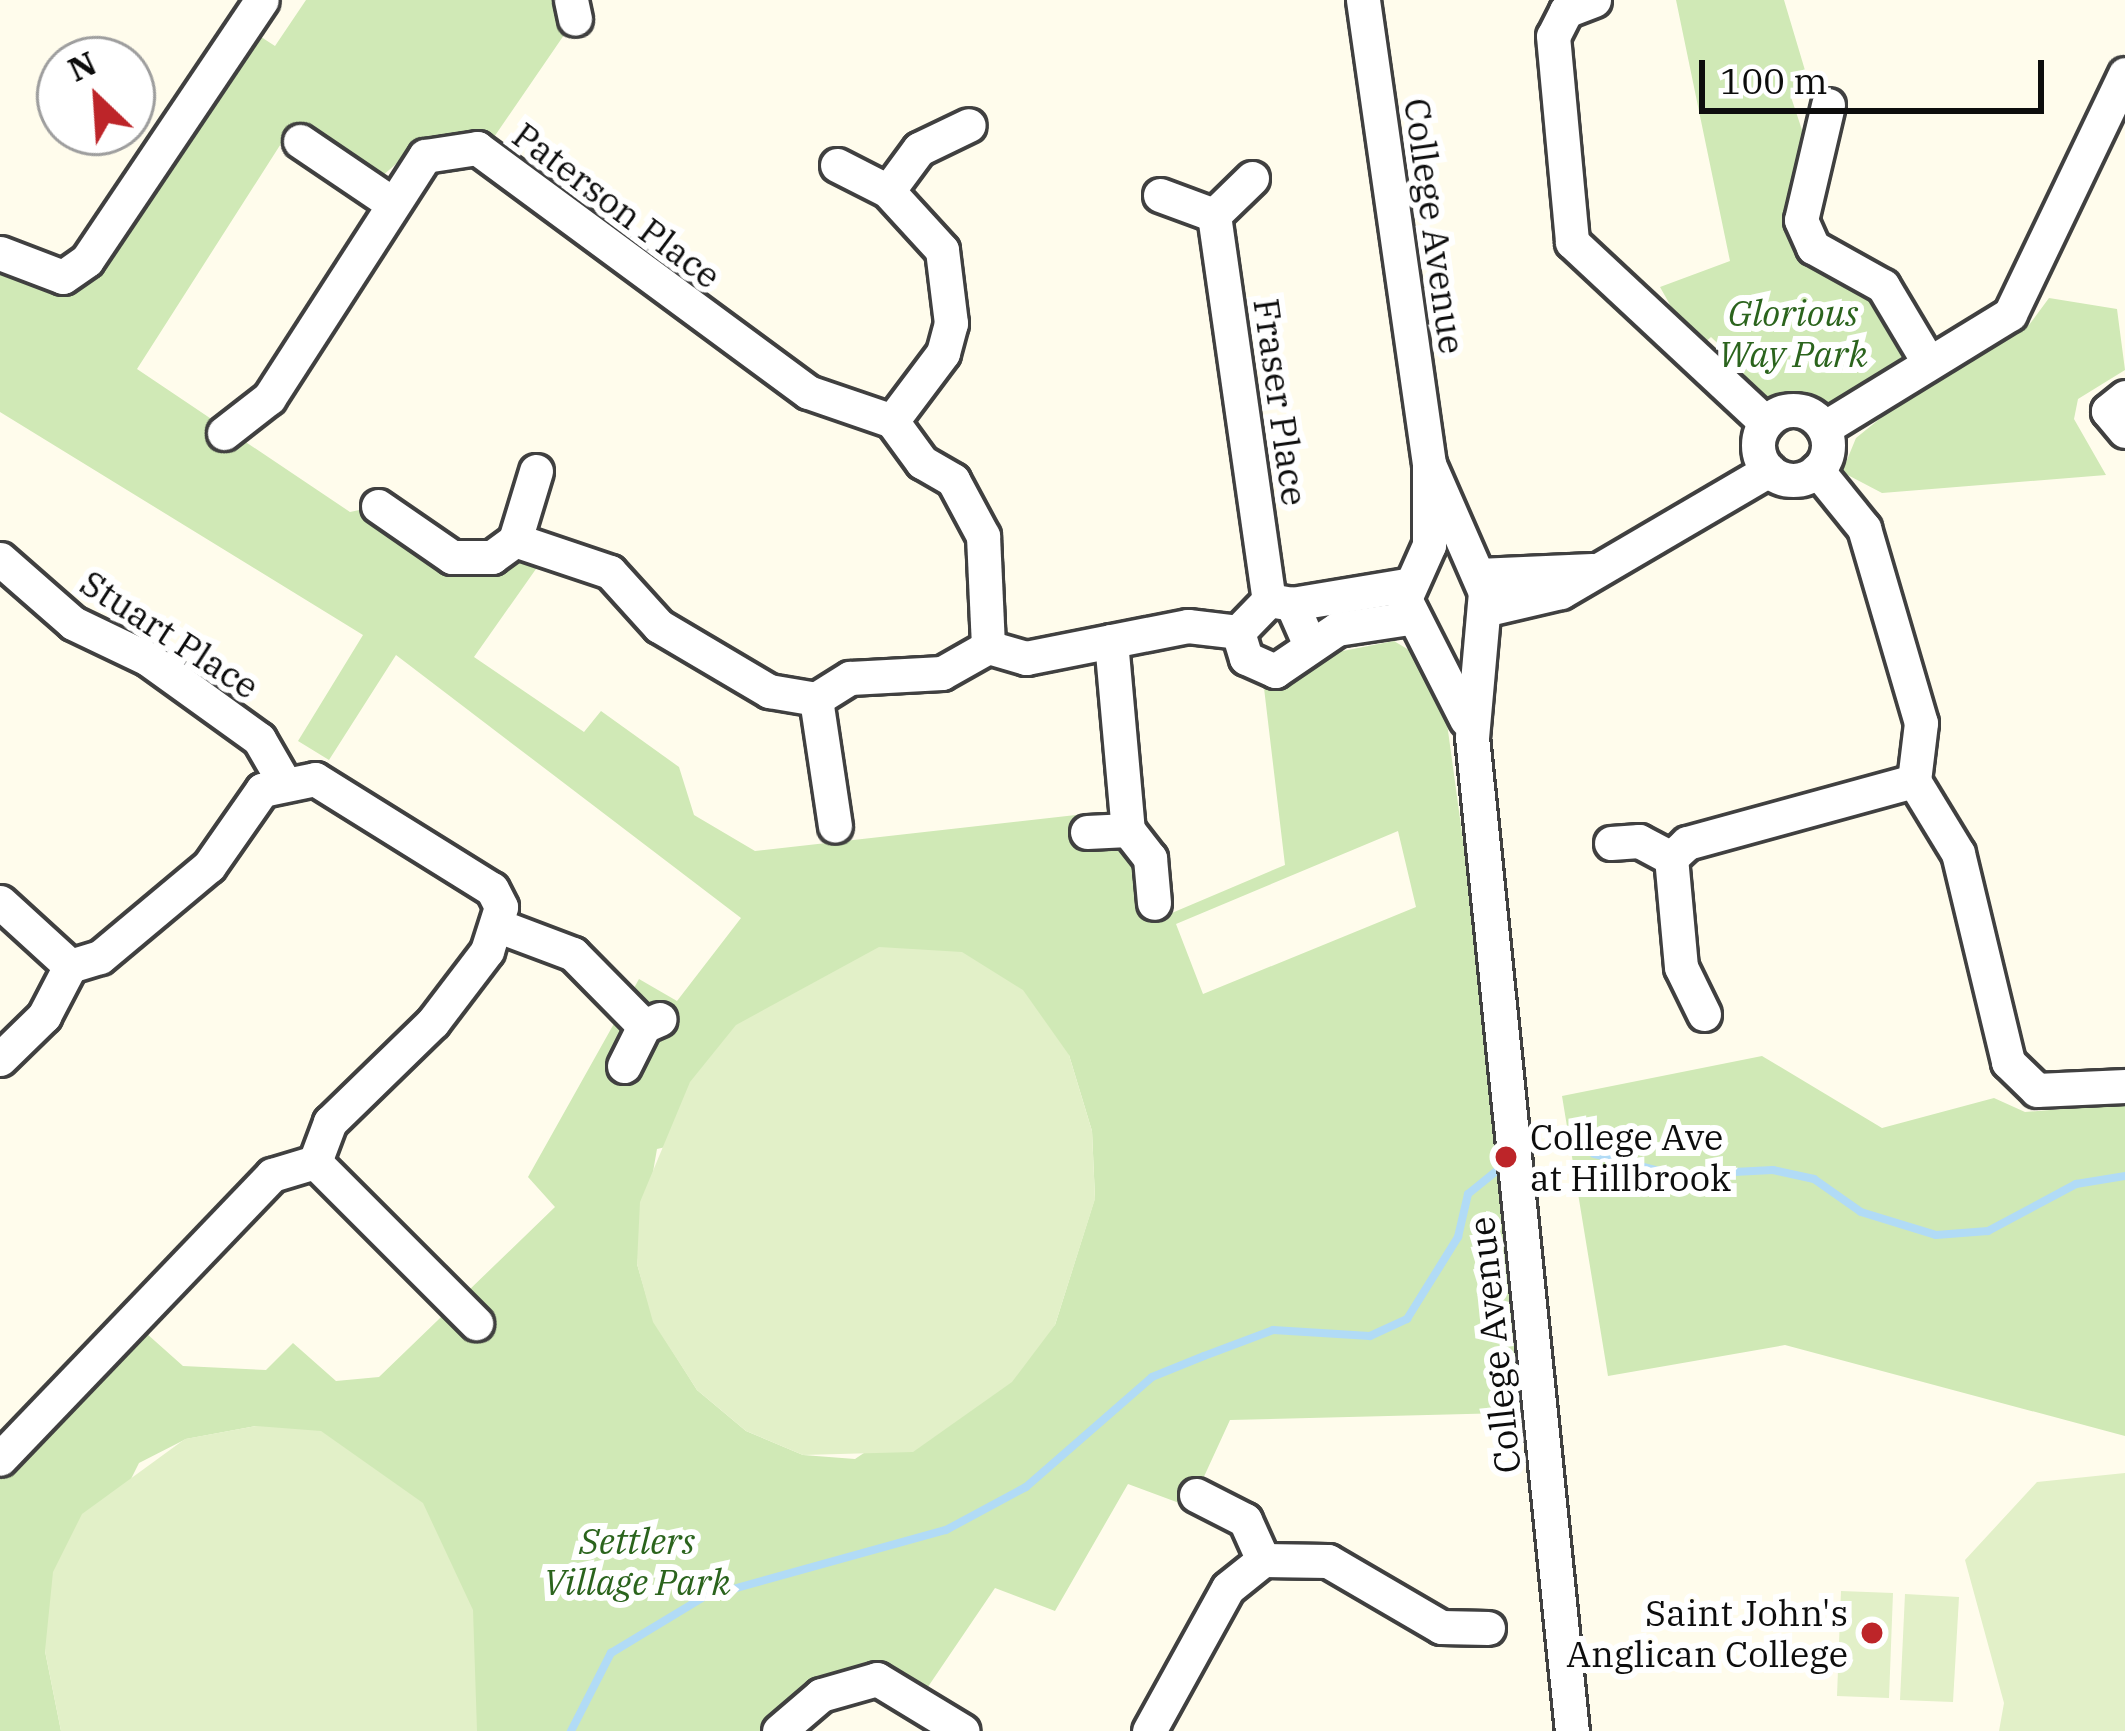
<!DOCTYPE html>
<style>
body{margin:0}
#map{position:relative;width:2125px;height:1731px;overflow:hidden;background:#fffcec;font-family:"IBM Plex Serif",serif}
div>[style]{position:absolute}
.green>*{inset:0;background:#d0e9b6}
.pitch>*{inset:0;background:#e2f0c8}
.stream>*{height:8px;margin:-4px;padding:0 4px;transform-origin:4px;border-radius:4px;background:#b1dbf6}
.roads{filter:drop-shadow(3px 0 #404040) drop-shadow(-3px 0 #404040) drop-shadow(0 3px #404040) drop-shadow(0 -3px #404040)}
.minor>*{height:33px;margin:-16.5px;padding:0 16.5px;transform-origin:16.5px;border-radius:16.5px;background:#fff}
.minor>.ring{margin:-16.5px;padding:0;box-sizing:content-box;background:none;border:33px solid #fff;border-radius:50%}
.dots>*{width:33px;height:33px;translate:-50% -50%;box-sizing:border-box;border:6px solid #fff;border-radius:50%}
span{translate:-50% -50%;white-space:nowrap;text-align:center;line-height:1.15;-webkit-text-stroke:12px #fff;paint-order:stroke}
.street-label{font-size:36px;color:#0d0d0d}
.park-label{font-size:36px;color:#2b641d;font-style:italic}
.poi-label{font-size:36px;color:#0d0d0d}
.left{translate:0 -50%;text-align:left}
.right{translate:-100% -50%;text-align:right}
.north{position:absolute;left:36px;top:36px;width:120px;height:120px;box-sizing:border-box;background:#fff;border:3px solid #9e9e9e;border-radius:50%;rotate:335deg;font-size:33px;font-weight:700;line-height:48px;text-align:center;color:#0d0d0d}
.north::after{content:'';display:block;margin:auto;width:42px;height:54px;background:#bd2529;clip-path:polygon(50% 0,100% 100%,50% 72%,0 100%)}
.scale{position:absolute;left:1699px;top:60px;width:345px;height:54px;box-sizing:border-box;border:6px solid #0d0d0d;border-top:0;padding-left:15px;font-size:36px;line-height:42px;white-space:nowrap;color:#0d0d0d;-webkit-text-stroke:9px #fff;paint-order:stroke}
</style>
<div id="map">
<div class="green">
<div style="clip-path:polygon(evenodd,262px 0,281px 0,258px 35px,275px 46px,306px 0,571px 0,575px 19px,492px 140px,459px 132px,419px 144px,381px 177px,291px 128px,137px 369px,350px 512px,378px 506px,492px 557px,543px 559px,474px 657px,584px 732px,601px 711px,679px 767px,694px 815px,755px 851px,1129px 809px,1144px 918px,1160px 918px,1285px 865px,1264px 688px,1322px 655px,1394px 641px,1429px 662px,1443px 694px,1541px 1412px,1230px 1420px,1190px 1507px,1128px 1484px,1055px 1611px,995px 1588px,917px 1703px,878px 1679px,779px 1731px,477px 1731px,256px 1426px,186px 1439px,139px 1463px,45px 1651px,61px 1731px,0 1731px,0 1459px,128px 1317px,183px 1366px,266px 1370px,293px 1343px,336px 1381px,379px 1377px,555px 1207px,528px 1177px,639px 979px,677px 1001px,741px 918px,396px 655px,329px 760px,298px 741px,363px 635px,0 412px,0 253px,62px 277px,262px 0,1398px 831px,1416px 907px,1203px 994px,1176px 924px,1398px 831px,262px 0,1069px 1055px,1092px 1131px,1095px 1198px,1055px 1325px,855px 1459px,803px 1455px,746px 1431px,697px 1390px,654px 1322px,637px 1264px,657px 1149px,1069px 1055px)"></div>
<div style="clip-path:polygon(1676px 0,1784px 0,1807px 77px,1791px 97px,1804px 136px,1792px 236px,1802px 261px,1874px 298px,1904px 354px,1890px 375px,1831px 407px,1747px 396px,1721px 375px,1735px 360px,1711px 337px,1696px 351px,1660px 287px,1730px 261px)"></div>
<div style="clip-path:polygon(2049px 298px,2117px 309px,2125px 370px,2078px 399px,2074px 419px,2106px 475px,1882px 493px,1842px 472px,1856px 438px,1941px 369px,2029px 325px)"></div>
<div style="clip-path:polygon(1762px 1056px,1882px 1128px,1994px 1098px,2025px 1112px,2125px 1104px,2125px 1436px,1785px 1345px,1608px 1376px,1562px 1096px)"></div>
</div>
<div class="pitch">
<div style="clip-path:polygon(879px 947px,962px 952px,1023px 990px,1069px 1055px,1092px 1131px,1095px 1199px,1055px 1325px,1012px 1382px,913px 1452px,803px 1455px,746px 1431px,697px 1390px,653px 1322px,637px 1264px,640px 1202px,690px 1082px,736px 1025px)"></div>
<div style="clip-path:polygon(256px 1426px,321px 1431px,423px 1503px,473px 1610px,477px 1731px,61px 1731px,45px 1651px,53px 1572px,82px 1514px,185px 1439px)"></div>
<div style="clip-path:polygon(2125px 1473px,2125px 1731px,1999px 1731px,2004px 1703px,1965px 1560px,2037px 1482px)"></div>
<div style="clip-path:polygon(1841px 1591px,1893px 1593px,1889px 1698px,1837px 1696px)"></div>
<div style="clip-path:polygon(1905px 1594px,1959px 1597px,1953px 1702px,1900px 1700px)"></div>
</div>
<div class="stream">
<div style="left:1594px;top:1154px;width:84px;rotate:14.5deg"></div>
<div style="left:1675px;top:1175px;width:98px;rotate:-2.9deg"></div>
<div style="left:1773px;top:1170px;width:42px;rotate:12.4deg"></div>
<div style="left:1814px;top:1179px;width:57px;rotate:35.1deg"></div>
<div style="left:1861px;top:1212px;width:78px;rotate:17deg"></div>
<div style="left:1936px;top:1235px;width:52px;rotate:-4.4deg"></div>
<div style="left:1988px;top:1231px;width:100px;rotate:-28.1deg"></div>
<div style="left:2076px;top:1184px;width:50px;rotate:-9.3deg"></div>
<div style="left:571px;top:1731px;width:88px;rotate:-62.9deg"></div>
<div style="left:611px;top:1653px;width:109px;rotate:-31.1deg"></div>
<div style="left:704px;top:1597px;width:251px;rotate:-15.5deg"></div>
<div style="left:946px;top:1530px;width:91px;rotate:-28.3deg"></div>
<div style="left:1026px;top:1487px;width:167px;rotate:-41.1deg"></div>
<div style="left:1152px;top:1377px;width:56px;rotate:-22deg"></div>
<div style="left:1204px;top:1356px;width:74px;rotate:-20.6deg"></div>
<div style="left:1273px;top:1330px;width:97px;rotate:3.5deg"></div>
<div style="left:1370px;top:1336px;width:41px;rotate:-24.7deg"></div>
<div style="left:1407px;top:1319px;width:97px;rotate:-58.1deg"></div>
<div style="left:1458px;top:1237px;width:44px;rotate:-76.9deg"></div>
<div style="left:1468px;top:1194px;width:38px;rotate:-39deg"></div>
</div>
<div class="roads">
<div class="minor">
<div style="left:571px;top:0;width:19px;rotate:78deg"></div>
<div style="left:1363px;top:0;width:469px;rotate:81.9deg"></div>
<div style="left:1429px;top:464px;width:81px;rotate:90deg"></div>
<div style="left:1429px;top:545px;width:59px;rotate:114deg"></div>
<div style="left:1405px;top:599px;width:135px;rotate:63.1deg"></div>
<div style="left:1594px;top:0;width:30px;rotate:159deg"></div>
<div style="left:1566px;top:11px;width:28px;rotate:117deg"></div>
<div style="left:1553px;top:36px;width:207px;rotate:84.7deg"></div>
<div style="left:1572px;top:242px;width:265px;rotate:43deg"></div>
<div style="left:1828px;top:105px;width:118px;rotate:103.2deg"></div>
<div style="left:1801px;top:220px;width:30px;rotate:66deg"></div>
<div style="left:1813px;top:247px;width:80px;rotate:29.1deg"></div>
<div style="left:1883px;top:286px;width:84px;rotate:59.2deg"></div>
<div style="left:300px;top:141px;width:105px;rotate:34.1deg"></div>
<div style="left:837px;top:165px;width:57px;rotate:27deg"></div>
<div style="left:888px;top:191px;width:80px;rotate:47.5deg"></div>
<div style="left:942px;top:250px;width:74px;rotate:83deg"></div>
<div style="left:951px;top:323px;width:31px;rotate:105deg"></div>
<div style="left:943px;top:353px;width:85px;rotate:126.9deg"></div>
<div style="left:888px;top:191px;width:52px;rotate:-53.6deg"></div>
<div style="left:919px;top:149px;width:55px;rotate:-25.6deg"></div>
<div style="left:1160px;top:195px;width:58px;rotate:20.3deg"></div>
<div style="left:1214px;top:215px;width:53px;rotate:-44.2deg"></div>
<div style="left:1214px;top:215px;width:389px;rotate:81.9deg"></div>
<div style="left:0;top:253px;width:67px;rotate:20.9deg"></div>
<div style="left:63px;top:277px;width:29px;rotate:-35deg"></div>
<div style="left:87px;top:260px;width:313px;rotate:-56.1deg"></div>
<div style="left:2125px;top:397px;width:22px;rotate:141deg"></div>
<div style="left:2108px;top:411px;width:26px;rotate:50deg"></div>
<div class="ring" style="left:1758px;top:410px;width:37px;height:37px"></div>
<div style="left:1824px;top:428px;width:218px;rotate:-31.5deg"></div>
<div style="left:2010px;top:314px;width:266px;rotate:-64.4deg"></div>
<div style="left:224px;top:433px;width:57px;rotate:-37.9deg"></div>
<div style="left:269px;top:398px;width:288px;rotate:-57.2deg"></div>
<div style="left:425px;top:156px;width:53px;rotate:-8.7deg"></div>
<div style="left:477px;top:148px;width:411px;rotate:36.4deg"></div>
<div style="left:808px;top:392px;width:89px;rotate:19deg"></div>
<div style="left:892px;top:421px;width:51px;rotate:53.8deg"></div>
<div style="left:922px;top:462px;width:36px;rotate:30deg"></div>
<div style="left:953px;top:480px;width:64px;rotate:61.8deg"></div>
<div style="left:983px;top:536px;width:111px;rotate:87.4deg"></div>
<div style="left:1429px;top:464px;width:140px;rotate:66.4deg"></div>
<div style="left:1485px;top:592px;width:146px;rotate:95.1deg"></div>
<div style="left:1472px;top:737px;width:999px;rotate:84.26deg"></div>
<div style="left:1817px;top:470px;width:75px;rotate:51deg"></div>
<div style="left:1864px;top:528px;width:203px;rotate:73.7deg"></div>
<div style="left:1921px;top:723px;width:58px;rotate:96.9deg"></div>
<div style="left:1914px;top:781px;width:84px;rotate:58.6deg"></div>
<div style="left:1958px;top:853px;width:215px;rotate:76.5deg"></div>
<div style="left:2008px;top:1062px;width:40px;rotate:44deg"></div>
<div style="left:2037px;top:1090px;width:88px;rotate:-2.6deg"></div>
<div style="left:536px;top:471px;width:72px;rotate:106.9deg"></div>
<div style="left:515px;top:540px;width:100px;rotate:18.6deg"></div>
<div style="left:610px;top:572px;width:73px;rotate:47.8deg"></div>
<div style="left:659px;top:626px;width:128px;rotate:30.6deg"></div>
<div style="left:769px;top:691px;width:48px;rotate:9.7deg"></div>
<div style="left:816px;top:699px;width:40px;rotate:-32deg"></div>
<div style="left:850px;top:678px;width:92px;rotate:-3.1deg"></div>
<div style="left:942px;top:673px;width:53px;rotate:-29.5deg"></div>
<div style="left:988px;top:647px;width:40px;rotate:16deg"></div>
<div style="left:1026px;top:658px;width:165px;rotate:-11.2deg"></div>
<div style="left:1188px;top:626px;width:50px;rotate:6.8deg"></div>
<div style="left:378px;top:506px;width:90px;rotate:34.6deg"></div>
<div style="left:452px;top:557px;width:40px"></div>
<div style="left:492px;top:557px;width:29px;rotate:-36deg"></div>
<div style="left:0;top:559px;width:97px;rotate:41.2deg"></div>
<div style="left:73px;top:623px;width:83px;rotate:25.6deg"></div>
<div style="left:148px;top:659px;width:137px;rotate:35.8deg"></div>
<div style="left:259px;top:739px;width:52px;rotate:60deg"></div>
<div style="left:1478px;top:575px;width:114px;rotate:-2.5deg"></div>
<div style="left:1292px;top:604px;width:117px;rotate:-9.4deg"></div>
<div style="left:1484px;top:610px;width:79px;rotate:-13.2deg"></div>
<div style="left:1561px;top:592px;width:241px;rotate:-30.4deg"></div>
<div style="left:1111px;top:641px;width:190px;rotate:84.9deg"></div>
<div style="left:1309px;top:643px;width:43px;rotate:-113.6deg"></div>
<div style="left:1292px;top:604px;width:23px;rotate:-170deg"></div>
<div style="left:1269px;top:600px;width:45px;rotate:134.1deg"></div>
<div style="left:1238px;top:632px;width:27px;rotate:73deg"></div>
<div style="left:1246px;top:658px;width:32px;rotate:24deg"></div>
<div style="left:1275px;top:671px;width:75px;rotate:-34.1deg"></div>
<div style="left:1337px;top:629px;width:73px;rotate:-8.7deg"></div>
<div style="left:816px;top:699px;width:128px;rotate:81.5deg"></div>
<div style="left:1087px;top:832px;width:41px;rotate:-2.8deg"></div>
<div style="left:1128px;top:830px;width:36px;rotate:52deg"></div>
<div style="left:1150px;top:858px;width:45px;rotate:84.9deg"></div>
<div style="left:1611px;top:843px;width:28px;rotate:-4deg"></div>
<div style="left:1639px;top:841px;width:36px;rotate:28deg"></div>
<div style="left:0;top:902px;width:95px;rotate:42.4deg"></div>
<div style="left:499px;top:926px;width:79px;rotate:20.7deg"></div>
<div style="left:573px;top:954px;width:101px;rotate:45.4deg"></div>
<div style="left:1704px;top:1014px;width:52px;rotate:-116.1deg"></div>
<div style="left:1681px;top:967px;width:109px;rotate:-95.2deg"></div>
<div style="left:1671px;top:858px;width:22px;rotate:-43deg"></div>
<div style="left:1687px;top:843px;width:235px;rotate:-15.3deg"></div>
<div style="left:0;top:1059px;width:62px;rotate:-44.3deg"></div>
<div style="left:44px;top:1016px;width:56px;rotate:-62.5deg"></div>
<div style="left:70px;top:966px;width:31px;rotate:-17deg"></div>
<div style="left:100px;top:957px;width:142px;rotate:-39.9deg"></div>
<div style="left:209px;top:866px;width:93px;rotate:-55.1deg"></div>
<div style="left:262px;top:790px;width:54px;rotate:-11.7deg"></div>
<div style="left:315px;top:779px;width:208px;rotate:31.9deg"></div>
<div style="left:492px;top:889px;width:20px;rotate:63deg"></div>
<div style="left:501px;top:907px;width:46px;rotate:107.7deg"></div>
<div style="left:487px;top:951px;width:89px;rotate:127.3deg"></div>
<div style="left:433px;top:1022px;width:144px;rotate:135.8deg"></div>
<div style="left:330px;top:1122px;width:43px;rotate:110.6deg"></div>
<div style="left:315px;top:1162px;width:45px;rotate:163.2deg"></div>
<div style="left:272px;top:1175px;width:393px;rotate:133.8deg"></div>
<div style="left:624px;top:1066px;width:45px;rotate:-63.4deg"></div>
<div style="left:644px;top:1026px;width:17px;rotate:-24deg"></div>
<div style="left:315px;top:1162px;width:228px;rotate:45deg"></div>
<div style="left:1196px;top:1495px;width:55px;rotate:27deg"></div>
<div style="left:1245px;top:1520px;width:44px;rotate:65.8deg"></div>
<div style="left:779px;top:1731px;width:55px;rotate:-40.6deg"></div>
<div style="left:821px;top:1695px;width:58px;rotate:-15.9deg"></div>
<div style="left:877px;top:1679px;width:100px;rotate:31.2deg"></div>
<div style="left:1149px;top:1731px;width:163px;rotate:-61.1deg"></div>
<div style="left:1228px;top:1588px;width:45px;rotate:-38.7deg"></div>
<div style="left:1263px;top:1560px;width:65px;rotate:0.9deg"></div>
<div style="left:1328px;top:1561px;width:131px;rotate:30.3deg"></div>
<div style="left:1441px;top:1627px;width:47px;rotate:1.2deg"></div>
</div>
</div>
<div class="dots">
<div style="left:1506px;top:1157px;background:#bd2529"></div>
<div style="left:1872px;top:1633px;background:#bd2529"></div>
</div>
<div class="street-label">
<span style="left:617px;top:205px;rotate:37deg">Paterson Place</span>
<span style="left:1435px;top:226px;rotate:82deg">College Avenue</span>
<span style="left:1281px;top:402px;rotate:82deg">Fraser Place</span>
<span style="left:170px;top:634px;rotate:33deg">Stuart Place</span>
<span style="left:1494px;top:1345px;rotate:-96deg">College Avenue</span>
</div>
<div class="park-label">
<span style="left:1793px;top:333px">Glorious<br>Way Park</span>
<span style="left:637px;top:1561px">Settlers<br>Village Park</span>
</div>
<div class="poi-label">
<span class="left" style="left:1530px;top:1157px">College Ave<br>at Hillbrook</span>
<span class="right" style="left:1848px;top:1633px">Saint John's<br>Anglican College</span>
</div>
<div class="north">N</div>
<div class="scale">100 m</div>
</div>
